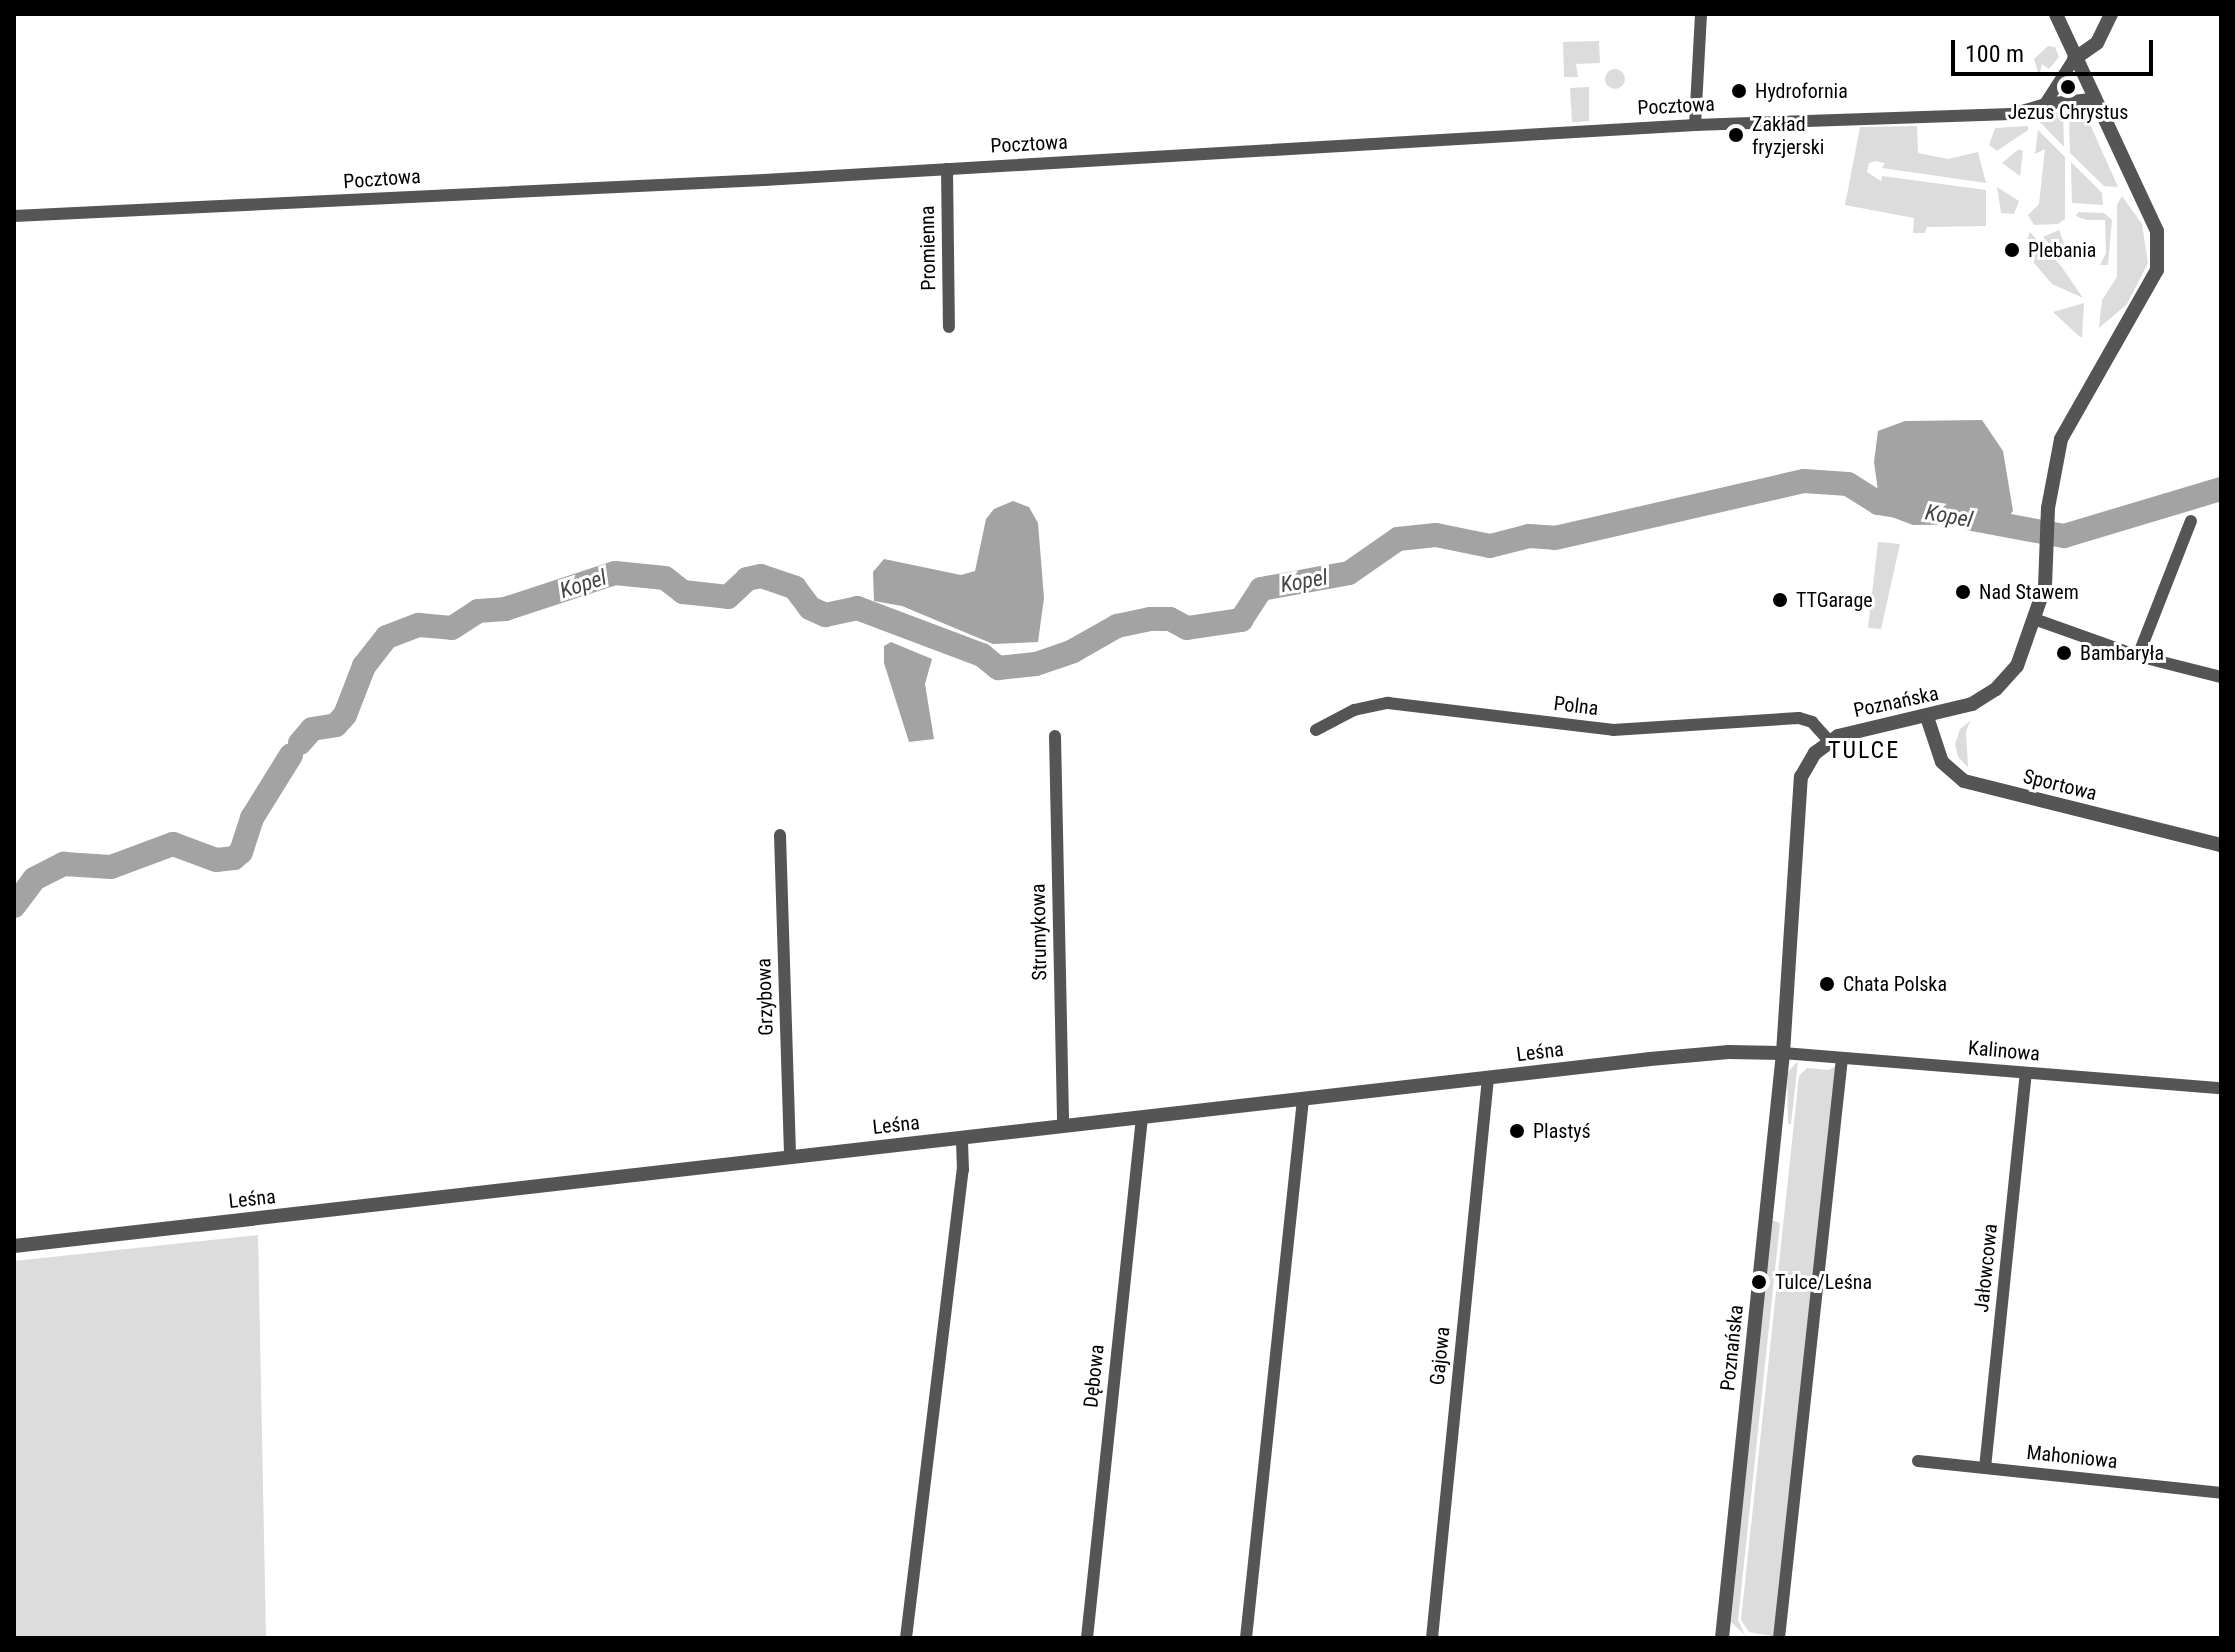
<!DOCTYPE html>
<meta charset="utf-8">
<style>
body{margin:0}
#map{position:relative;width:2235px;height:1652px;overflow:hidden;background:#fff;font-family:"Roboto Condensed",sans-serif}
div>[style]{position:absolute}
.green>*{inset:0;background:#dcdcdc}
.round{border-radius:50%}
.water>*{inset:0;background:#a3a3a3}
.river>*{height:24px;margin:-12px;padding:0 12px;transform-origin:12px;border-radius:12px;background:#a3a3a3}
.minor>*{height:12px;margin:-6px;padding:0 6px;transform-origin:6px;border-radius:6px;background:#555}
.tertiary>*{height:14px;margin:-7px;padding:0 7px;transform-origin:7px;border-radius:7px;background:#555}
.dots>*{width:22px;height:22px;translate:-50% -50%;box-sizing:border-box;border:4px solid #fff;border-radius:50%}
span{translate:-50% -50%;white-space:nowrap;text-align:center;line-height:1.15;-webkit-text-stroke:6px #fff;paint-order:stroke}
.poi-label{font-size:20px;color:#000}
.left{translate:0 -50%;text-align:left}
.street-label{font-size:20px;color:#000}
.water-label{font-size:22px;color:#444;font-style:italic}
.quarter-label{font-size:24px;color:#000;letter-spacing:2px}
.frame{position:absolute;inset:0;border:16px solid #000;pointer-events:none}
.scale{position:absolute;left:1951px;top:40px;width:202px;height:36px;box-sizing:border-box;border:4px solid #000;border-top:0;padding-left:10px;font-size:24px;line-height:28px;white-space:nowrap;color:#000;-webkit-text-stroke:6px #fff;paint-order:stroke}
</style>
<div id="map">
<div class="green">
<div style="clip-path:polygon(1599px 41px,1600px 63px,1576px 64px,1578px 77px,1564px 77px,1563px 42px)"></div>
<div style="clip-path:polygon(2048px 46px,2055px 47px,2059px 57px,2049px 69px,2042px 64px,2039px 76px,2034px 59px)"></div>
<div class="round" style="left:1605px;top:69px;width:20px;height:20px"></div>
<div style="clip-path:polygon(1589px 87px,1589px 121px,1572px 122px,1570px 88px)"></div>
<div style="clip-path:polygon(2050px 112px,2063px 113px,2064px 147px,2037px 119px)"></div>
<div style="clip-path:polygon(2069px 113px,2085px 113px,2118px 187px,2104px 186px,2070px 153px)"></div>
<div style="clip-path:polygon(1917px 126px,1918px 153px,1948px 159px,1978px 152px,1986px 183px,1882px 168px,1885px 163px,1876px 161px,1869px 163px,1867px 172px,1881px 181px,1882px 176px,1986px 190px,1986px 226px,1927px 227px,1925px 233px,1913px 233px,1914px 218px,1845px 205px,1860px 127px)"></div>
<div style="clip-path:polygon(2028px 126px,2028px 130px,1997px 151px,1989px 145px,1995px 128px)"></div>
<div style="clip-path:polygon(2038px 130px,2065px 157px,2065px 219px,2058px 224px,2034px 225px,2028px 215px,2039px 204px,2045px 149px,2035px 154px)"></div>
<div style="clip-path:polygon(2019px 149px,2023px 151px,2020px 176px,2002px 163px)"></div>
<div style="clip-path:polygon(2071px 162px,2102px 193px,2103px 205px,2072px 203px)"></div>
<div style="clip-path:polygon(1997px 187px,2019px 201px,2014px 214px,2001px 213px)"></div>
<div style="clip-path:polygon(2122px 196px,2142px 224px,2148px 263px,2127px 304px,2099px 328px,2102px 300px,2117px 277px,2117px 205px)"></div>
<div style="clip-path:polygon(2078px 212px,2104px 213px,2112px 220px,2108px 265px,2100px 265px,2106px 253px,2105px 220px,2086px 220px,2076px 216px)"></div>
<div style="clip-path:polygon(2059px 230px,2069px 258px,2064px 260px,2043px 237px)"></div>
<div style="clip-path:polygon(2030px 232px,2061px 266px,2083px 298px,2052px 284px,2034px 263px,2036px 241px,2027px 240px)"></div>
<div style="clip-path:polygon(2084px 303px,2082px 337px,2080px 337px,2053px 312px)"></div>
<div style="clip-path:polygon(1878px 542px,1900px 544px,1881px 629px,1868px 628px)"></div>
<div style="clip-path:polygon(1970px 721px,1966px 732px,1968px 767px,1958px 757px,1955px 744px,1960px 729px)"></div>
<div style="clip-path:polygon(1798px 1061px,1791px 1124px,1788px 1124px,1787px 1073px)"></div>
<div style="clip-path:polygon(1837px 1065px,1776px 1637px,1749px 1632px,1741px 1620px,1799px 1076px,1807px 1068px,1829px 1070px)"></div>
<div style="clip-path:polygon(1771px 1220px,1780px 1223px,1738px 1620px,1745px 1635px,1731px 1622px)"></div>
<div style="clip-path:polygon(258px 1235px,266px 1638px,14px 1638px,14px 1261px)"></div>
</div>
<div class="water">
<div style="clip-path:polygon(1982px 420px,2003px 451px,2013px 511px,2003px 524px,1913px 525px,1881px 513px,1874px 462px,1878px 431px,1905px 421px)"></div>
<div style="clip-path:polygon(1013px 501px,1029px 507px,1038px 523px,1044px 598px,1038px 642px,993px 644px,902px 606px,874px 601px,873px 572px,884px 559px,961px 575px,975px 571px,986px 519px,994px 509px)"></div>
<div style="clip-path:polygon(891px 642px,932px 659px,925px 684px,934px 739px,909px 742px,884px 663px,884px 646px)"></div>
</div>
<div class="river">
<div style="left:1972px;top:519px;width:94px;rotate:10.5deg"></div>
<div style="left:2064px;top:536px;width:164px;rotate:-16.7deg"></div>
<div style="left:300px;top:743px;width:18px;rotate:-49deg"></div>
<div style="left:312px;top:729px;width:24px;rotate:-9deg"></div>
<div style="left:336px;top:725px;width:13px;rotate:-48deg"></div>
<div style="left:345px;top:715px;width:53px;rotate:-68.8deg"></div>
<div style="left:364px;top:666px;width:37px;rotate:-52deg"></div>
<div style="left:387px;top:637px;width:34px;rotate:-21deg"></div>
<div style="left:419px;top:625px;width:33px;rotate:5deg"></div>
<div style="left:452px;top:628px;width:31px;rotate:-33deg"></div>
<div style="left:478px;top:611px;width:27px;rotate:-4deg"></div>
<div style="left:505px;top:609px;width:116px;rotate:-18.1deg"></div>
<div style="left:615px;top:573px;width:50px;rotate:5.7deg"></div>
<div style="left:665px;top:578px;width:23px;rotate:38deg"></div>
<div style="left:683px;top:592px;width:45px;rotate:6.3deg"></div>
<div style="left:728px;top:597px;width:26px;rotate:-43deg"></div>
<div style="left:747px;top:579px;width:14px;rotate:-12deg"></div>
<div style="left:761px;top:576px;width:36px;rotate:19deg"></div>
<div style="left:795px;top:588px;width:25px;rotate:53deg"></div>
<div style="left:810px;top:608px;width:17px;rotate:25deg"></div>
<div style="left:825px;top:615px;width:33px;rotate:-12deg"></div>
<div style="left:857px;top:608px;width:134px;rotate:20.6deg"></div>
<div style="left:982px;top:655px;width:21px;rotate:39deg"></div>
<div style="left:998px;top:668px;width:38px;rotate:-6deg"></div>
<div style="left:1036px;top:664px;width:39px;rotate:-19deg"></div>
<div style="left:1073px;top:651px;width:51px;rotate:-29.6deg"></div>
<div style="left:1117px;top:626px;width:34px;rotate:-12deg"></div>
<div style="left:1150px;top:619px;width:20px"></div>
<div style="left:1170px;top:619px;width:19px;rotate:28deg"></div>
<div style="left:1187px;top:628px;width:55px;rotate:-8.4deg"></div>
<div style="left:1241px;top:620px;width:37px;rotate:-57deg"></div>
<div style="left:1261px;top:589px;width:89px;rotate:-10.3deg"></div>
<div style="left:1349px;top:573px;width:60px;rotate:-34.8deg"></div>
<div style="left:1398px;top:539px;width:38px;rotate:-6deg"></div>
<div style="left:1436px;top:535px;width:55px;rotate:11.5deg"></div>
<div style="left:1490px;top:546px;width:40px;rotate:-14.4deg"></div>
<div style="left:1529px;top:536px;width:26px;rotate:4deg"></div>
<div style="left:1555px;top:538px;width:255px;rotate:-12.9deg"></div>
<div style="left:1804px;top:481px;width:44px;rotate:3.9deg"></div>
<div style="left:1848px;top:484px;width:36px;rotate:32deg"></div>
<div style="left:1878px;top:503px;width:30px;rotate:9deg"></div>
<div style="left:14px;top:906px;width:34px;rotate:-53deg"></div>
<div style="left:34px;top:879px;width:34px;rotate:-27deg"></div>
<div style="left:64px;top:864px;width:47px;rotate:3.7deg"></div>
<div style="left:111px;top:867px;width:66px;rotate:-20.4deg"></div>
<div style="left:173px;top:844px;width:46px;rotate:20.4deg"></div>
<div style="left:216px;top:860px;width:18px;rotate:-6deg"></div>
<div style="left:234px;top:858px;width:9px;rotate:-41deg"></div>
<div style="left:241px;top:852px;width:36px;rotate:-72deg"></div>
<div style="left:252px;top:818px;width:74px;rotate:-58.2deg"></div>
</div>
<div class="minor">
<div style="left:2045px;top:104px;width:46px;rotate:-6.2deg"></div>
<div style="left:1695px;top:125px;width:111px;rotate:-86.9deg"></div>
<div style="left:947px;top:169px;width:158px;rotate:89.3deg"></div>
<div style="left:14px;top:216px;width:751px;rotate:-2.75deg"></div>
<div style="left:764px;top:180px;width:933px;rotate:-3.38deg"></div>
<div style="left:1695px;top:125px;width:316px;rotate:-2deg"></div>
<div style="left:2011px;top:114px;width:35px;rotate:-16deg"></div>
<div style="left:2045px;top:104px;width:54px;rotate:-57.2deg"></div>
<div style="left:2037px;top:620px;width:107px;rotate:19.6deg"></div>
<div style="left:2138px;top:656px;width:86px;rotate:14.2deg"></div>
<div style="left:2138px;top:656px;width:145px;rotate:-68.6deg"></div>
<div style="left:1316px;top:730px;width:43px;rotate:-27.8deg"></div>
<div style="left:1354px;top:710px;width:35px;rotate:-12deg"></div>
<div style="left:1388px;top:703px;width:227px;rotate:6.8deg"></div>
<div style="left:1613px;top:730px;width:186px;rotate:-3.7deg"></div>
<div style="left:1799px;top:718px;width:14px;rotate:17deg"></div>
<div style="left:1812px;top:722px;width:25px;rotate:48deg"></div>
<div style="left:1055px;top:736px;width:390px;rotate:88.8deg"></div>
<div style="left:780px;top:835px;width:323px;rotate:88.2deg"></div>
<div style="left:1783px;top:1053px;width:439px;rotate:4.6deg"></div>
<div style="left:1918px;top:1461px;width:305px;rotate:6deg"></div>
<div style="left:1985px;top:1468px;width:397px;rotate:-84.1deg"></div>
<div style="left:906px;top:1638px;width:471px;rotate:-83.1deg"></div>
<div style="left:963px;top:1170px;width:32px;rotate:-92deg"></div>
<div style="left:1087px;top:1638px;width:524px;rotate:-83.97deg"></div>
<div style="left:1246px;top:1638px;width:542px;rotate:-83.96deg"></div>
<div style="left:1432px;top:1638px;width:563px;rotate:-84.29deg"></div>
<div style="left:1779px;top:1638px;width:583px;rotate:-83.8deg"></div>
</div>
<div class="tertiary">
<div style="left:2074px;top:59px;width:28px;rotate:-35deg"></div>
<div style="left:2097px;top:43px;width:32px;rotate:-64deg"></div>
<div style="left:1927px;top:717px;width:47px;rotate:71.6deg"></div>
<div style="left:1942px;top:762px;width:29px;rotate:41deg"></div>
<div style="left:1964px;top:781px;width:265px;rotate:14deg"></div>
<div style="left:14px;top:1246px;width:1647px;rotate:-6.52deg"></div>
<div style="left:1650px;top:1059px;width:79px;rotate:-5.1deg"></div>
<div style="left:1729px;top:1052px;width:54px;rotate:1.1deg"></div>
<div style="left:1722px;top:1638px;width:588px;rotate:-84.05deg"></div>
<div style="left:1783px;top:1053px;width:277px;rotate:-86.3deg"></div>
<div style="left:1801px;top:777px;width:28px;rotate:-60deg"></div>
<div style="left:1815px;top:753px;width:29px;rotate:-36deg"></div>
<div style="left:1838px;top:736px;width:138px;rotate:-13.4deg"></div>
<div style="left:1972px;top:704px;width:28px;rotate:-32deg"></div>
<div style="left:1996px;top:689px;width:31px;rotate:-48deg"></div>
<div style="left:2017px;top:666px;width:85px;rotate:-70.7deg"></div>
<div style="left:2045px;top:586px;width:78px;rotate:-87.8deg"></div>
<div style="left:2048px;top:508px;width:70px;rotate:-79.3deg"></div>
<div style="left:2061px;top:439px;width:194px;rotate:-60.4deg"></div>
<div style="left:2157px;top:270px;width:39px;rotate:-90deg"></div>
<div style="left:2157px;top:231px;width:239px;rotate:-115deg"></div>
</div>
<div class="dots">
<div style="left:2068px;top:87px;background:#000"></div>
<div style="left:1739px;top:91px;background:#000"></div>
<div style="left:1736px;top:135px;background:#000"></div>
<div style="left:2012px;top:250px;background:#000"></div>
<div style="left:1963px;top:592px;background:#000"></div>
<div style="left:1780px;top:600px;background:#000"></div>
<div style="left:2064px;top:653px;background:#000"></div>
<div style="left:1827px;top:984px;background:#000"></div>
<div style="left:1517px;top:1131px;background:#000"></div>
<div style="left:1759px;top:1282px;background:#000"></div>
</div>
<div class="poi-label">
<span class="left" style="left:1755px;top:91px">Hydrofornia</span>
<span style="left:2068px;top:112px">Jezus Chrystus</span>
<span class="left" style="left:1752px;top:136px">Zakład<br>fryzjerski</span>
<span class="left" style="left:2028px;top:250px">Plebania</span>
<span class="left" style="left:1979px;top:592px">Nad Stawem</span>
<span class="left" style="left:1796px;top:600px">TTGarage</span>
<span class="left" style="left:2080px;top:653px">Bambaryła</span>
<span class="left" style="left:1843px;top:984px">Chata Polska</span>
<span class="left" style="left:1533px;top:1131px">Plastyś</span>
<span class="left" style="left:1775px;top:1282px">Tulce/Leśna</span>
</div>
<div class="street-label">
<span style="left:1676px;top:106px;rotate:-3deg">Pocztowa</span>
<span style="left:1029px;top:144px;rotate:-3deg">Pocztowa</span>
<span style="left:382px;top:179px;rotate:-4deg">Pocztowa</span>
<span style="left:928px;top:248px;rotate:-91deg">Promienna</span>
<span style="left:1896px;top:702px;rotate:-12deg">Poznańska</span>
<span style="left:1576px;top:706px;rotate:7deg">Polna</span>
<span style="left:2060px;top:785px;rotate:14deg">Sportowa</span>
<span style="left:1039px;top:932px;rotate:-91deg">Strumykowa</span>
<span style="left:765px;top:997px;rotate:-92deg">Grzybowa</span>
<span style="left:2004px;top:1051px;rotate:5deg">Kalinowa</span>
<span style="left:1540px;top:1052px;rotate:-7deg">Leśna</span>
<span style="left:896px;top:1125px;rotate:-6deg">Leśna</span>
<span style="left:252px;top:1199px;rotate:-6deg">Leśna</span>
<span style="left:1986px;top:1268px;rotate:-84deg">Jałowcowa</span>
<span style="left:1732px;top:1348px;rotate:-84deg">Poznańska</span>
<span style="left:1440px;top:1356px;rotate:-84deg">Gajowa</span>
<span style="left:1094px;top:1376px;rotate:-84deg">Dębowa</span>
<span style="left:2072px;top:1457px;rotate:6deg">Mahoniowa</span>
</div>
<div class="water-label">
<span style="left:1949px;top:516px;rotate:10deg">Kopel</span>
<span style="left:1304px;top:581px;rotate:-10deg">Kopel</span>
<span style="left:583px;top:584px;rotate:-18deg">Kopel</span>
</div>
<div class="quarter-label">
<span style="left:1864px;top:751px">TULCE</span>
</div>
<div class="frame"></div>
<div class="scale">100 m</div>
</div>
